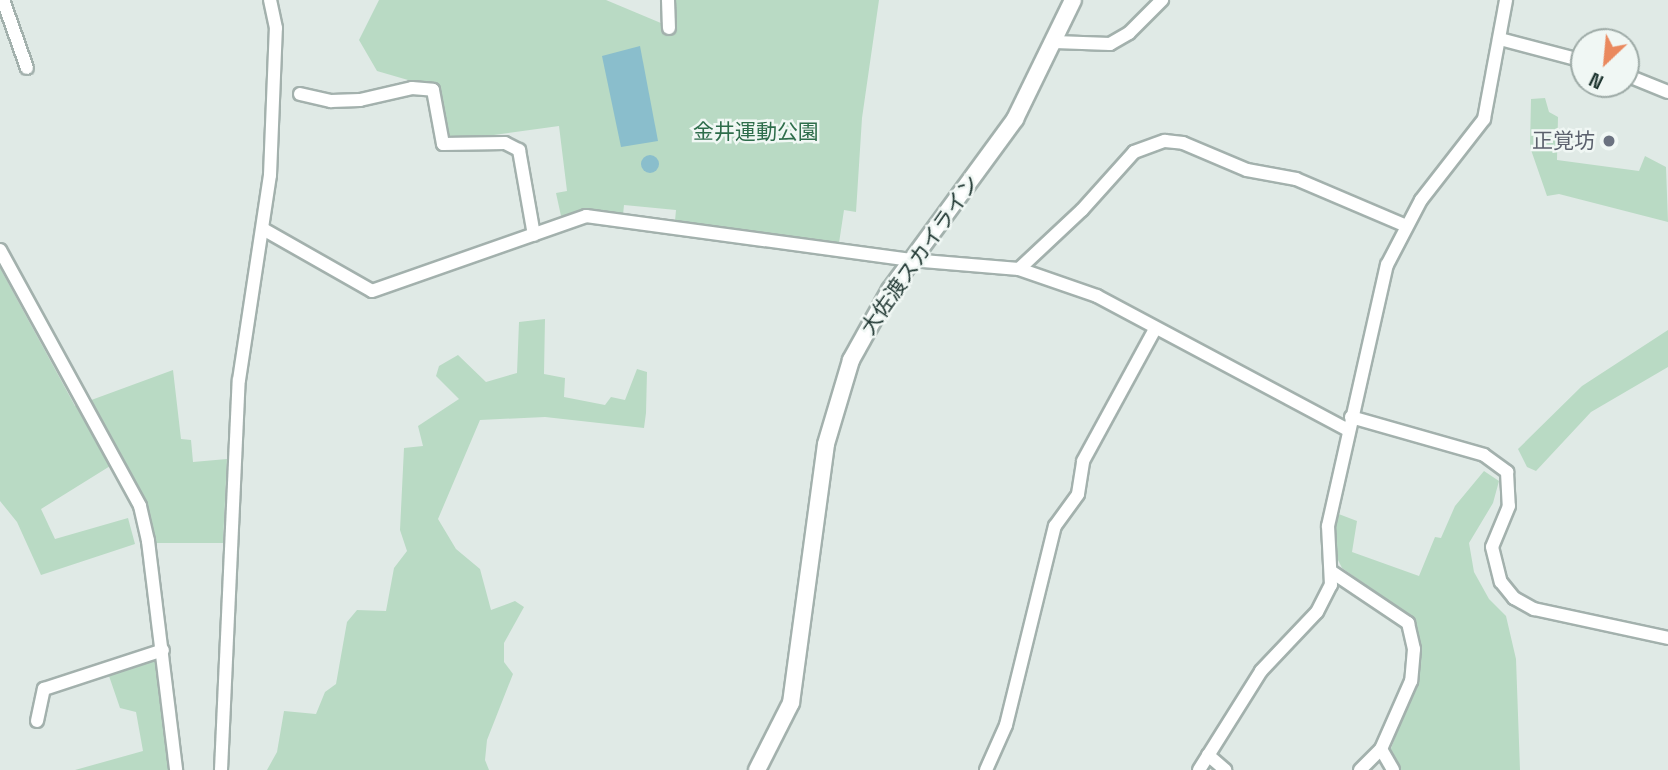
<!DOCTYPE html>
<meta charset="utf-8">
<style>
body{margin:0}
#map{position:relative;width:1668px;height:770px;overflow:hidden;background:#e0eae6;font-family:"Space Grotesk","Noto Sans JP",sans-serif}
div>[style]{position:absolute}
.green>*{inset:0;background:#b9dac4}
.water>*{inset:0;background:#8abecc}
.round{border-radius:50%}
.roads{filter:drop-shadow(2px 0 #a3b1ad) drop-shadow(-2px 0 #a3b1ad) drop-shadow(0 2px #a3b1ad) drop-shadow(0 -2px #a3b1ad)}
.minor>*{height:12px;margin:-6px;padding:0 6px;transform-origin:6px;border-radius:6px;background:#fff}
.tertiary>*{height:16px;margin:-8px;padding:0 8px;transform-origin:8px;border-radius:8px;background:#fff}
.dots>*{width:19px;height:19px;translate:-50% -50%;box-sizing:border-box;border:4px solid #f0f7f4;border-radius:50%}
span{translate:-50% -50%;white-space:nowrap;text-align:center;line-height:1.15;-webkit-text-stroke:5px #f0f7f4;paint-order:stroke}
.park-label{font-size:21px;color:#2e6d4b}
.worship-label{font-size:21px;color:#5b616d}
.right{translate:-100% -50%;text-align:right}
.street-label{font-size:21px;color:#223934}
.north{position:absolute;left:1570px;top:28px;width:70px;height:70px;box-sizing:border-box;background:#f0f7f4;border:2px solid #9eaba7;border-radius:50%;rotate:206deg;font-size:19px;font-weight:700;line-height:28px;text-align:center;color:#223934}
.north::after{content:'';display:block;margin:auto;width:24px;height:32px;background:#ea895e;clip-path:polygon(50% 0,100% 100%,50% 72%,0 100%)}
</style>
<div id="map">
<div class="green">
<div style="clip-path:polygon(379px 0,606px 0,668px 26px,673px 0,879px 0,862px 118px,856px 212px,844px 210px,839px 243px,675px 221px,676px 210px,624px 205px,623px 215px,585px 211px,561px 216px,556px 193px,567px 191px,559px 126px,451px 141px,446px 137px,439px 89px,377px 71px,359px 40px)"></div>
<div style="clip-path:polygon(1545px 98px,1549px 112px,1558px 117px,1557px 160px,1639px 171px,1645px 156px,1666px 167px,1668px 222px,1559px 194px,1547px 196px,1530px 147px,1531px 99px)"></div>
<div style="clip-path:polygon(0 268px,75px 406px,173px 370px,181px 439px,191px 440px,193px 462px,227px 459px,223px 543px,155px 543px,139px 487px,123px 458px,41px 509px,55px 539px,128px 518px,135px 544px,41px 575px,17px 522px,0 501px)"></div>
<div style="clip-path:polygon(545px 319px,544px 374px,565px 378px,564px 397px,605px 405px,611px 397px,625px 400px,637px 369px,647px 372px,646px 413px,644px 428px,545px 417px,480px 420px,438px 519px,456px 549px,480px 569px,491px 610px,515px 601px,524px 607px,504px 643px,504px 662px,513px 674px,487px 740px,485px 760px,489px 770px,267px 770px,277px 752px,284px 711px,316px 714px,325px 692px,336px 684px,347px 622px,357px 610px,386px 611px,394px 568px,407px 551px,400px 530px,404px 448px,423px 446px,418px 426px,459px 399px,436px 376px,439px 366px,458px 355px,486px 382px,517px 373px,519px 322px)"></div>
<div style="clip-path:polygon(1668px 330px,1668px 367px,1591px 412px,1536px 471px,1527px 467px,1518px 449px,1582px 386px)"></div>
<div style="clip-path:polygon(1484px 471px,1499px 481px,1493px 503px,1469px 543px,1474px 572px,1489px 599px,1506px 616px,1516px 659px,1520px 770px,1399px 770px,1390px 751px,1418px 678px,1419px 637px,1413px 618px,1342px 568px,1334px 552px,1336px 513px,1357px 521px,1352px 552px,1419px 576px,1435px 537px,1441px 538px,1455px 506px)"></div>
<div style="clip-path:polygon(156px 658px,170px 770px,75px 770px,143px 751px,136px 712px,120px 708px,108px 673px)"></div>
</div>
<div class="water">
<div style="clip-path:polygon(640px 46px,658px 141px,621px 147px,602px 56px)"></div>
<div class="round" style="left:641px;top:155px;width:18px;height:18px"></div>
</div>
<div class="roads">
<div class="minor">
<div style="left:3px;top:0;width:72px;rotate:70.6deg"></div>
<div style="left:668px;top:0;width:28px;rotate:88deg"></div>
<div style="left:1500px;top:39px;width:87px;rotate:14.7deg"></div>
<div style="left:1055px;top:42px;width:55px;rotate:2.1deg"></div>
<div style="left:1110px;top:44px;width:22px;rotate:-30deg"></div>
<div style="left:1129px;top:33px;width:47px;rotate:-45deg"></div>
<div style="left:1626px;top:75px;width:45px;rotate:22deg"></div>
<div style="left:300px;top:94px;width:32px;rotate:13deg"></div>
<div style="left:331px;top:101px;width:29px;rotate:-2deg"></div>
<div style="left:360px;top:100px;width:53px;rotate:-13deg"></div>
<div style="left:412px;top:88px;width:21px;rotate:5deg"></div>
<div style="left:433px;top:90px;width:55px;rotate:79.5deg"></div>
<div style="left:443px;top:144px;width:62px;rotate:-0.9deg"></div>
<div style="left:505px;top:143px;width:16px;rotate:27deg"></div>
<div style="left:519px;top:150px;width:86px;rotate:80deg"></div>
<div style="left:263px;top:229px;width:125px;rotate:29.6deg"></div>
<div style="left:372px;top:291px;width:227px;rotate:-19.3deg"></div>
<div style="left:586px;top:216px;width:328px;rotate:7.7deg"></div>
<div style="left:911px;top:260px;width:108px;rotate:4.8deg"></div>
<div style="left:1019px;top:269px;width:83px;rotate:19.1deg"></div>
<div style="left:1097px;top:296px;width:285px;rotate:28.1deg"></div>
<div style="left:0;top:250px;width:292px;rotate:61.3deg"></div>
<div style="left:140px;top:506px;width:36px;rotate:77deg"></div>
<div style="left:148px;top:541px;width:231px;rotate:83deg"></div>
<div style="left:1019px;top:269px;width:86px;rotate:-43.1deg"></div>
<div style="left:1082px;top:210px;width:78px;rotate:-48.1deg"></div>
<div style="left:1134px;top:152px;width:33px;rotate:-20deg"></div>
<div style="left:1165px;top:141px;width:18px;rotate:6deg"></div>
<div style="left:1183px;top:143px;width:69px;rotate:22.9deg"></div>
<div style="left:1247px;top:170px;width:50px;rotate:10.4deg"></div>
<div style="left:1296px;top:179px;width:120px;rotate:23.1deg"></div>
<div style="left:1351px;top:417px;width:138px;rotate:15.9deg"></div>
<div style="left:1484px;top:455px;width:29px;rotate:36deg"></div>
<div style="left:1507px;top:472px;width:34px;rotate:87deg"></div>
<div style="left:1509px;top:506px;width:44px;rotate:112.5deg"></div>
<div style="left:1492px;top:547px;width:36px;rotate:76deg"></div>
<div style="left:1501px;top:582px;width:21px;rotate:51deg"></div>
<div style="left:1514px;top:598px;width:23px;rotate:29deg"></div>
<div style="left:1534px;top:609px;width:137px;rotate:12.2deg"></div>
<div style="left:1332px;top:572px;width:92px;rotate:33.9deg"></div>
<div style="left:1408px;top:623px;width:27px;rotate:77deg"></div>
<div style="left:1414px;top:649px;width:32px;rotate:95deg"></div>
<div style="left:1411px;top:681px;width:74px;rotate:113.8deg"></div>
<div style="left:1381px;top:749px;width:24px;rotate:60deg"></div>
<div style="left:37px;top:721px;width:33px;rotate:-78deg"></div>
<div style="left:44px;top:689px;width:125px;rotate:-18.1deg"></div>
<div style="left:1208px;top:755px;width:23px;rotate:41deg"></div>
<div style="left:221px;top:770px;width:390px;rotate:-87.4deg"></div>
<div style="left:239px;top:380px;width:207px;rotate:-81.4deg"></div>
<div style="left:270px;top:175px;width:147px;rotate:-87.7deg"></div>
<div style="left:276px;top:28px;width:29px;rotate:-102deg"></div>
<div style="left:986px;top:770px;width:49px;rotate:-66deg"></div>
<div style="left:1006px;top:725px;width:205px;rotate:-76.2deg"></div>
<div style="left:1055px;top:526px;width:39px;rotate:-54deg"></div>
<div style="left:1078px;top:494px;width:33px;rotate:-81deg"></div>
<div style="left:1083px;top:461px;width:150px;rotate:-61.4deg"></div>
<div style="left:1199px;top:770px;width:117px;rotate:-57.9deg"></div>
<div style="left:1261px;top:671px;width:81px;rotate:-46.5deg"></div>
<div style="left:1317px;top:612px;width:30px;rotate:-63deg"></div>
<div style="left:1331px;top:585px;width:59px;rotate:-92.9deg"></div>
<div style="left:1328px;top:526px;width:268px;rotate:-77.3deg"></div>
<div style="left:1387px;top:265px;width:73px;rotate:-62.4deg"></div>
<div style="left:1421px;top:200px;width:103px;rotate:-52.1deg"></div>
<div style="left:1484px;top:119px;width:121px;rotate:-79.5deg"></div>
<div style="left:1360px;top:770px;width:30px;rotate:-45deg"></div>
</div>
<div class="tertiary">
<div style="left:757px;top:770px;width:75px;rotate:-63.1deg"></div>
<div style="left:791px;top:703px;width:261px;rotate:-82.3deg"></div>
<div style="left:826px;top:444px;width:88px;rotate:-73.4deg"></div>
<div style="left:851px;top:360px;width:80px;rotate:-60.9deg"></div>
<div style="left:890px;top:290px;width:212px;rotate:-53.8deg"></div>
<div style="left:1015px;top:119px;width:132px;rotate:-64deg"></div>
</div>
</div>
<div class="dots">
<div style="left:1609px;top:141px;background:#6b7280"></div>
</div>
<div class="park-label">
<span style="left:756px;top:132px">金井運動公園</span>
</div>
<div class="worship-label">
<span class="right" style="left:1595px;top:141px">正覚坊</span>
</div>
<div class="street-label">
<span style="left:920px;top:255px;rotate:-55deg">大佐渡スカイライン</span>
</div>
<div class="north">N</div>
</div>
